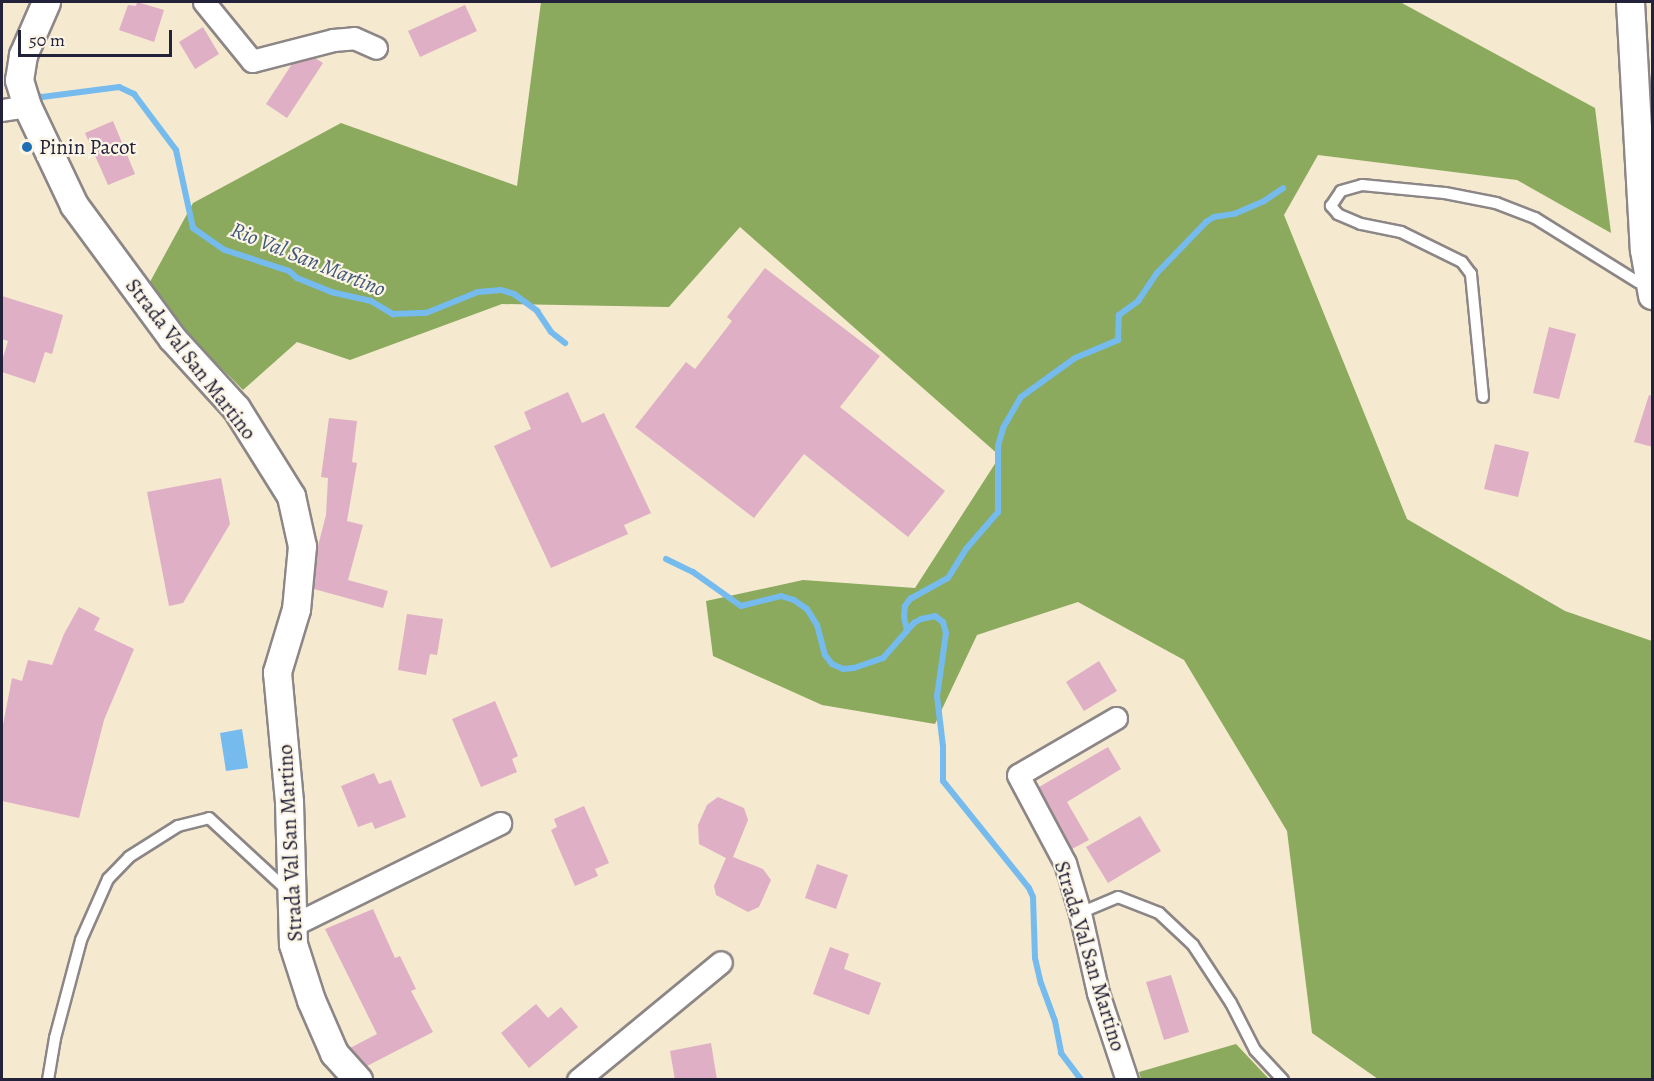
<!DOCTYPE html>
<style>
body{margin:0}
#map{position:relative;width:1654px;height:1081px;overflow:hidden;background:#f5e9d0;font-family:Alegreya,serif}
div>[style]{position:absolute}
.forest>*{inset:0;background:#8baa5d}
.water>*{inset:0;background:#76bbed}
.stream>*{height:6px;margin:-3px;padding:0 3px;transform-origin:3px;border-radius:3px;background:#76bbed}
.building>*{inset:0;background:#dfafc5}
.roads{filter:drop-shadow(2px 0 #8c8686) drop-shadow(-2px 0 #8c8686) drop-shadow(0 2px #8c8686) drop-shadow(0 -2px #8c8686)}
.service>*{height:10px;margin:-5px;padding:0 5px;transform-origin:5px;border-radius:5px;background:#fff}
.minor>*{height:21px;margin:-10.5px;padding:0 10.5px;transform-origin:10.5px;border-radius:10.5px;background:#fff}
.tertiary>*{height:27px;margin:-13.5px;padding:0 13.5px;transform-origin:13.5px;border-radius:13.5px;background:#fff}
.dots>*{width:16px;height:16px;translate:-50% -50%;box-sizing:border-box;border:3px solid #fcf5e5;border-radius:50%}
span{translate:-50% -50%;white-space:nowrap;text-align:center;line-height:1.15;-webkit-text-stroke:4.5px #fcf5e5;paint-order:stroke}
.poi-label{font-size:21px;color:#22223b}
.left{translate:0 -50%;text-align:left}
.street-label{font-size:21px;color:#22223b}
.water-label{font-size:22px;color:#3f5879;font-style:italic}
.frame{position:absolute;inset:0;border:3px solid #22223b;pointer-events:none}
.scale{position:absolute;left:18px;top:30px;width:154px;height:27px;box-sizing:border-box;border:3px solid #22223b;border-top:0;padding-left:8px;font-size:18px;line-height:21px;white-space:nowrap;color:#22223b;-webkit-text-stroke:4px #fcf5e5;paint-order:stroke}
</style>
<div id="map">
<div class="forest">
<div style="clip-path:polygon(541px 2px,1400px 2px,1595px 108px,1611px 233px,1517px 180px,1318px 155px,1284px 215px,1407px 519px,1565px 611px,1652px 641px,1652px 1079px,1378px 1079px,1312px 1033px,1287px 831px,1184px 660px,1078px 602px,977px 635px,935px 724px,822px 705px,713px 656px,706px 601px,803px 580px,915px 588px,1000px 456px,740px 227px,669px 307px,502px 304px,350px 360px,297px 342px,243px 390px,145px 291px,193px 203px,341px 123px,517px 186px)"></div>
<div style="clip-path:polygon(1236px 1044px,1269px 1079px,1141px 1079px,1139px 1072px)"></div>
</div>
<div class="water">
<div style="clip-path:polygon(242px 729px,248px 768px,226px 771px,220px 733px)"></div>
</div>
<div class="stream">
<div style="left:31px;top:94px;width:11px;rotate:15deg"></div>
<div style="left:42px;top:97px;width:78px;rotate:-7.4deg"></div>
<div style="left:119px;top:87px;width:17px;rotate:25deg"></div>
<div style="left:134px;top:94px;width:70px;rotate:53.1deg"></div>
<div style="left:176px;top:150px;width:80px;rotate:77.7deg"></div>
<div style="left:193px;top:228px;width:39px;rotate:35deg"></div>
<div style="left:225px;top:250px;width:67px;rotate:18.2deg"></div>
<div style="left:289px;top:271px;width:11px;rotate:41deg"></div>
<div style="left:297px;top:278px;width:37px;rotate:22deg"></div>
<div style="left:331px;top:292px;width:41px;rotate:12.7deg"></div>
<div style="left:371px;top:301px;width:26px;rotate:31deg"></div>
<div style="left:393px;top:314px;width:33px;rotate:-2deg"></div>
<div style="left:426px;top:313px;width:56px;rotate:-22deg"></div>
<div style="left:478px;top:292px;width:23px;rotate:-5deg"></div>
<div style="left:501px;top:290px;width:14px;rotate:17deg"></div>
<div style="left:514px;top:294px;width:29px;rotate:36deg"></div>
<div style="left:537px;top:311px;width:25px;rotate:56deg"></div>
<div style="left:551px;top:332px;width:18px;rotate:38deg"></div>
<div style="left:666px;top:559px;width:30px;rotate:26deg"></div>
<div style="left:693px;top:572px;width:59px;rotate:35.3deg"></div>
<div style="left:741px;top:606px;width:41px;rotate:-14deg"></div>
<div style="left:781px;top:596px;width:14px;rotate:17deg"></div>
<div style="left:794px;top:600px;width:16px;rotate:35deg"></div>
<div style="left:807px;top:609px;width:19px;rotate:58deg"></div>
<div style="left:817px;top:625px;width:31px;rotate:75deg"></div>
<div style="left:825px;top:655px;width:11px;rotate:52deg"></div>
<div style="left:832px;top:664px;width:12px;rotate:24deg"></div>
<div style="left:843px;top:669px;width:11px;rotate:-5deg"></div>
<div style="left:854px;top:668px;width:31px;rotate:-19deg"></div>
<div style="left:883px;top:658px;width:47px;rotate:-48.5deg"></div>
<div style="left:914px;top:623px;width:8px;rotate:-30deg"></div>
<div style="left:921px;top:619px;width:14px;rotate:-12deg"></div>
<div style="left:935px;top:616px;width:10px;rotate:37deg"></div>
<div style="left:943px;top:622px;width:11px;rotate:75deg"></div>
<div style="left:946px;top:633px;width:64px;rotate:98.1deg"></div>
<div style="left:937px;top:696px;width:50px;rotate:83.2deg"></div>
<div style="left:943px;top:746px;width:35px;rotate:90deg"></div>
<div style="left:943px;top:781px;width:137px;rotate:51.2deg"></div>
<div style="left:1029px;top:888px;width:10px;rotate:66deg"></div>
<div style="left:1033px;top:897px;width:61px;rotate:88.1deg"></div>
<div style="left:1035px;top:958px;width:26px;rotate:77deg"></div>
<div style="left:1041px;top:983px;width:40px;rotate:69.8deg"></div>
<div style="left:1055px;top:1021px;width:33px;rotate:79deg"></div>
<div style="left:1061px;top:1053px;width:34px;rotate:53deg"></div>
<div style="left:907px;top:631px;width:14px;rotate:-102deg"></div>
<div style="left:904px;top:617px;width:11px;rotate:-85deg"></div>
<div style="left:905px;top:606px;width:9px;rotate:-54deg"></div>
<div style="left:910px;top:599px;width:43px;rotate:-28.9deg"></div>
<div style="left:948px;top:578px;width:34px;rotate:-58deg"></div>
<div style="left:966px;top:549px;width:49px;rotate:-49.1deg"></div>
<div style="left:998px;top:512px;width:66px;rotate:-90deg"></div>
<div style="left:998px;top:446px;width:19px;rotate:-74deg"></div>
<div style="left:1003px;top:428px;width:36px;rotate:-60deg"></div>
<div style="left:1021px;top:397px;width:67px;rotate:-35.8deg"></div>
<div style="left:1075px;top:358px;width:47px;rotate:-22.7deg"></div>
<div style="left:1118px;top:340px;width:25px;rotate:-88deg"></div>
<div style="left:1119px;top:315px;width:24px;rotate:-36deg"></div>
<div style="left:1138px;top:301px;width:34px;rotate:-56deg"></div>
<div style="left:1157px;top:273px;width:71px;rotate:-46.1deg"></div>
<div style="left:1206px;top:222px;width:9px;rotate:-32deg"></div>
<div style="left:1214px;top:217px;width:20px;rotate:-9deg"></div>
<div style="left:1234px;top:214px;width:33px;rotate:-23deg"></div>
<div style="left:1264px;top:201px;width:23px;rotate:-34deg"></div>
</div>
<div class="building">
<div style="clip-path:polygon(137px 2px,164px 10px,154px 42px,119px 30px,128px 5px,136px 6px)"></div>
<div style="clip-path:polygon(465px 5px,477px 31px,420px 57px,408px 31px)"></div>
<div style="clip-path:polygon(203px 27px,219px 54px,195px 69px,179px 42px)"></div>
<div style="clip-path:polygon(315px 58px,323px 63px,287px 118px,266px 104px,292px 64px)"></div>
<div style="clip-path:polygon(113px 121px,135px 174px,108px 185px,85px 133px)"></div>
<div style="clip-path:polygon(765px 268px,880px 356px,840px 407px,945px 491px,908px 537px,804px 454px,754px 518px,635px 427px,686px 362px,695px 369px,732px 321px,727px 317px)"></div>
<div style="clip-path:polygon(2px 296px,63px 315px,52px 354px,45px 352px,35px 383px,2px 372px,2px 361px,8px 341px,2px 339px)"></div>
<div style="clip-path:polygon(1549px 327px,1576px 334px,1559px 399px,1533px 393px)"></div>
<div style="clip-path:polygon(568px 392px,582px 423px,604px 413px,651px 513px,624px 525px,628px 534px,551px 568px,494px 446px,531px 429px,524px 412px)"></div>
<div style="clip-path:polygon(1649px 395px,1653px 396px,1653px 447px,1634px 442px)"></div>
<div style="clip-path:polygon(329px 418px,357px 421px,352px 462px,357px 463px,347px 521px,363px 525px,348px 580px,388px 591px,383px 608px,314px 589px,318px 546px,326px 515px,328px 478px,321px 477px)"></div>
<div style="clip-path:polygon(1495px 444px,1529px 452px,1518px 497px,1484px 489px)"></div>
<div style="clip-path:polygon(221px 478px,230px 524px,183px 603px,169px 606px,147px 492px)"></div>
<div style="clip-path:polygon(79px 607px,100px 618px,94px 630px,134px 649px,104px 720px,79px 818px,2px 801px,2px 730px,12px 678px,22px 681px,28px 660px,52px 665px,64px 634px)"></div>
<div style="clip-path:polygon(407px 614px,443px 619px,437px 655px,430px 654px,426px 675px,398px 670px)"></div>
<div style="clip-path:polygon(1099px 661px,1117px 691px,1084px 711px,1066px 682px)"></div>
<div style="clip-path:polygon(495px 701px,518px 756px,512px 759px,517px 772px,481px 787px,452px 719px)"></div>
<div style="clip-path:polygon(1108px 747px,1121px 769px,1067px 802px,1089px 840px,1072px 849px,1039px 787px)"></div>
<div style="clip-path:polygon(374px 773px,379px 784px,391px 780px,406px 817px,375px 829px,372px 822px,358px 827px,341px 786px)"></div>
<div style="clip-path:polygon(718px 797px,744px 808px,748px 820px,733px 857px,763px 869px,771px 880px,759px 907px,748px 912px,716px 895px,714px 886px,726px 858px,699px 844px,698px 825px,707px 805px)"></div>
<div style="clip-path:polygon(584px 806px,609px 863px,595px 869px,598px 876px,575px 886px,551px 830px,557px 827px,554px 819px)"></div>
<div style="clip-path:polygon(1140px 816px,1161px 851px,1108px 883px,1086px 847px)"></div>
<div style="clip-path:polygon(817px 864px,848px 875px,836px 909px,805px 898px)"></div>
<div style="clip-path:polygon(373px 909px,395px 958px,400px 956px,416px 989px,411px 991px,433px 1032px,367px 1066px,350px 1048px,377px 1034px,325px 929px)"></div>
<div style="clip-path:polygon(830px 947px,849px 954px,844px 969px,881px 983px,869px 1015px,813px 994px)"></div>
<div style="clip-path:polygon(1171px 975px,1189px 1032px,1164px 1040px,1146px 982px)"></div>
<div style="clip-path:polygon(536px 1004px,548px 1018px,561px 1007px,578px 1027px,529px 1068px,501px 1033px)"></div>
<div style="clip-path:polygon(711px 1043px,717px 1080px,675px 1080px,670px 1051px)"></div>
</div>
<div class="roads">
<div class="service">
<div style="left:1483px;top:397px;width:124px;rotate:-95.6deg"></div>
<div style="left:1471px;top:274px;width:15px;rotate:-127deg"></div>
<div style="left:1462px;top:262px;width:68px;rotate:-153.8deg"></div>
<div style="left:1401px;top:232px;width:41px;rotate:-168.7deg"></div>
<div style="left:1361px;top:224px;width:25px;rotate:-157deg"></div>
<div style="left:1338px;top:214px;width:11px;rotate:-131deg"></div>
<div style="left:1331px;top:206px;width:18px;rotate:-56deg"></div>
<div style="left:1341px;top:191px;width:22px;rotate:-16deg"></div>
<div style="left:1362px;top:185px;width:83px;rotate:5.5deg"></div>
<div style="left:1445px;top:193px;width:52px;rotate:11.1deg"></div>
<div style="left:1496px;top:203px;width:42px;rotate:21deg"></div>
<div style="left:1535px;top:218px;width:121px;rotate:31.9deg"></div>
<div style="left:1638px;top:282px;width:10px;rotate:17deg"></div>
<div style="left:1080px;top:913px;width:41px;rotate:-22.8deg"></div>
<div style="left:1118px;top:897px;width:44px;rotate:21.3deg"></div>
<div style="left:1159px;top:913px;width:47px;rotate:43.3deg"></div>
<div style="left:1193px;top:945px;width:69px;rotate:56.8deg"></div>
<div style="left:1231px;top:1003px;width:53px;rotate:62.9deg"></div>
<div style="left:1255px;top:1050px;width:41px;rotate:47deg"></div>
<div style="left:48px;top:1080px;width:43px;rotate:-80.5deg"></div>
<div style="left:55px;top:1038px;width:101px;rotate:-75.1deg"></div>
<div style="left:81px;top:940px;width:67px;rotate:-66.1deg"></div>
<div style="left:108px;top:879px;width:30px;rotate:-46deg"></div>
<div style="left:129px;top:857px;width:58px;rotate:-32.3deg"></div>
<div style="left:178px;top:826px;width:32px;rotate:-14deg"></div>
<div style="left:209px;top:818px;width:108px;rotate:42.7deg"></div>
</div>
<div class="minor">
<div style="left:204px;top:2px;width:76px;rotate:50.9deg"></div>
<div style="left:252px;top:61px;width:84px;rotate:-14.5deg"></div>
<div style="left:333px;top:40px;width:21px;rotate:-5deg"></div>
<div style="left:354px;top:38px;width:24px;rotate:24deg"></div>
<div style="left:2px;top:110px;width:25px;rotate:-9deg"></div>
<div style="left:1116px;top:718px;width:113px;rotate:149.8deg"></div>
<div style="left:1018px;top:775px;width:100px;rotate:61.9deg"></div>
<div style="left:1065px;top:863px;width:52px;rotate:73.3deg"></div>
<div style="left:1080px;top:913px;width:82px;rotate:77.3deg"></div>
<div style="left:1098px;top:993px;width:92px;rotate:71.6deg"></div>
<div style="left:293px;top:925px;width:231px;rotate:-26.2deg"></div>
<div style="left:578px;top:1080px;width:185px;rotate:-39.5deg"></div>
</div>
<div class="tertiary">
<div style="left:46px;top:2px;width:58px;rotate:113.5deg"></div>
<div style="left:23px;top:55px;width:25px;rotate:99deg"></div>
<div style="left:19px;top:80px;width:27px;rotate:73deg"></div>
<div style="left:27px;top:106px;width:110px;rotate:64.6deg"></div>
<div style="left:74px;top:205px;width:165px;rotate:53.6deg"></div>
<div style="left:172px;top:338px;width:95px;rotate:47.6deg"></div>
<div style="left:236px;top:408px;width:104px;rotate:58deg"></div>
<div style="left:291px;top:496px;width:51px;rotate:77.6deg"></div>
<div style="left:302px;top:546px;width:63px;rotate:95.4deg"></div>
<div style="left:296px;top:609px;width:66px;rotate:106.8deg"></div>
<div style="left:277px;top:672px;width:131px;rotate:84.7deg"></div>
<div style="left:289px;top:802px;width:142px;rotate:88.4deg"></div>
<div style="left:293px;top:944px;width:59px;rotate:72.2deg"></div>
<div style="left:311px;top:1000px;width:58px;rotate:66.5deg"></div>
<div style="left:334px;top:1053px;width:36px;rotate:48deg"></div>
<div style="left:1630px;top:2px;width:248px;rotate:86.8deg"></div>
<div style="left:1644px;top:250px;width:46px;rotate:79.9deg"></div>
</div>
</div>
<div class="dots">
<div style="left:27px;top:147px;background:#1f6fb2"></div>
</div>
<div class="poi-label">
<span class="left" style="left:39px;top:147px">Pinin Pacot</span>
</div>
<div class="street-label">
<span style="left:191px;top:359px;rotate:52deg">Strada Val San Martino</span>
<span style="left:290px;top:843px;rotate:-93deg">Strada Val San Martino</span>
<span style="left:1090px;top:956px;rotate:73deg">Strada Val San Martino</span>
</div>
<div class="water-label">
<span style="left:308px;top:260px;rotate:22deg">Rio Val San Martino</span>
</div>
<div class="frame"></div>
<div class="scale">50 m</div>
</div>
